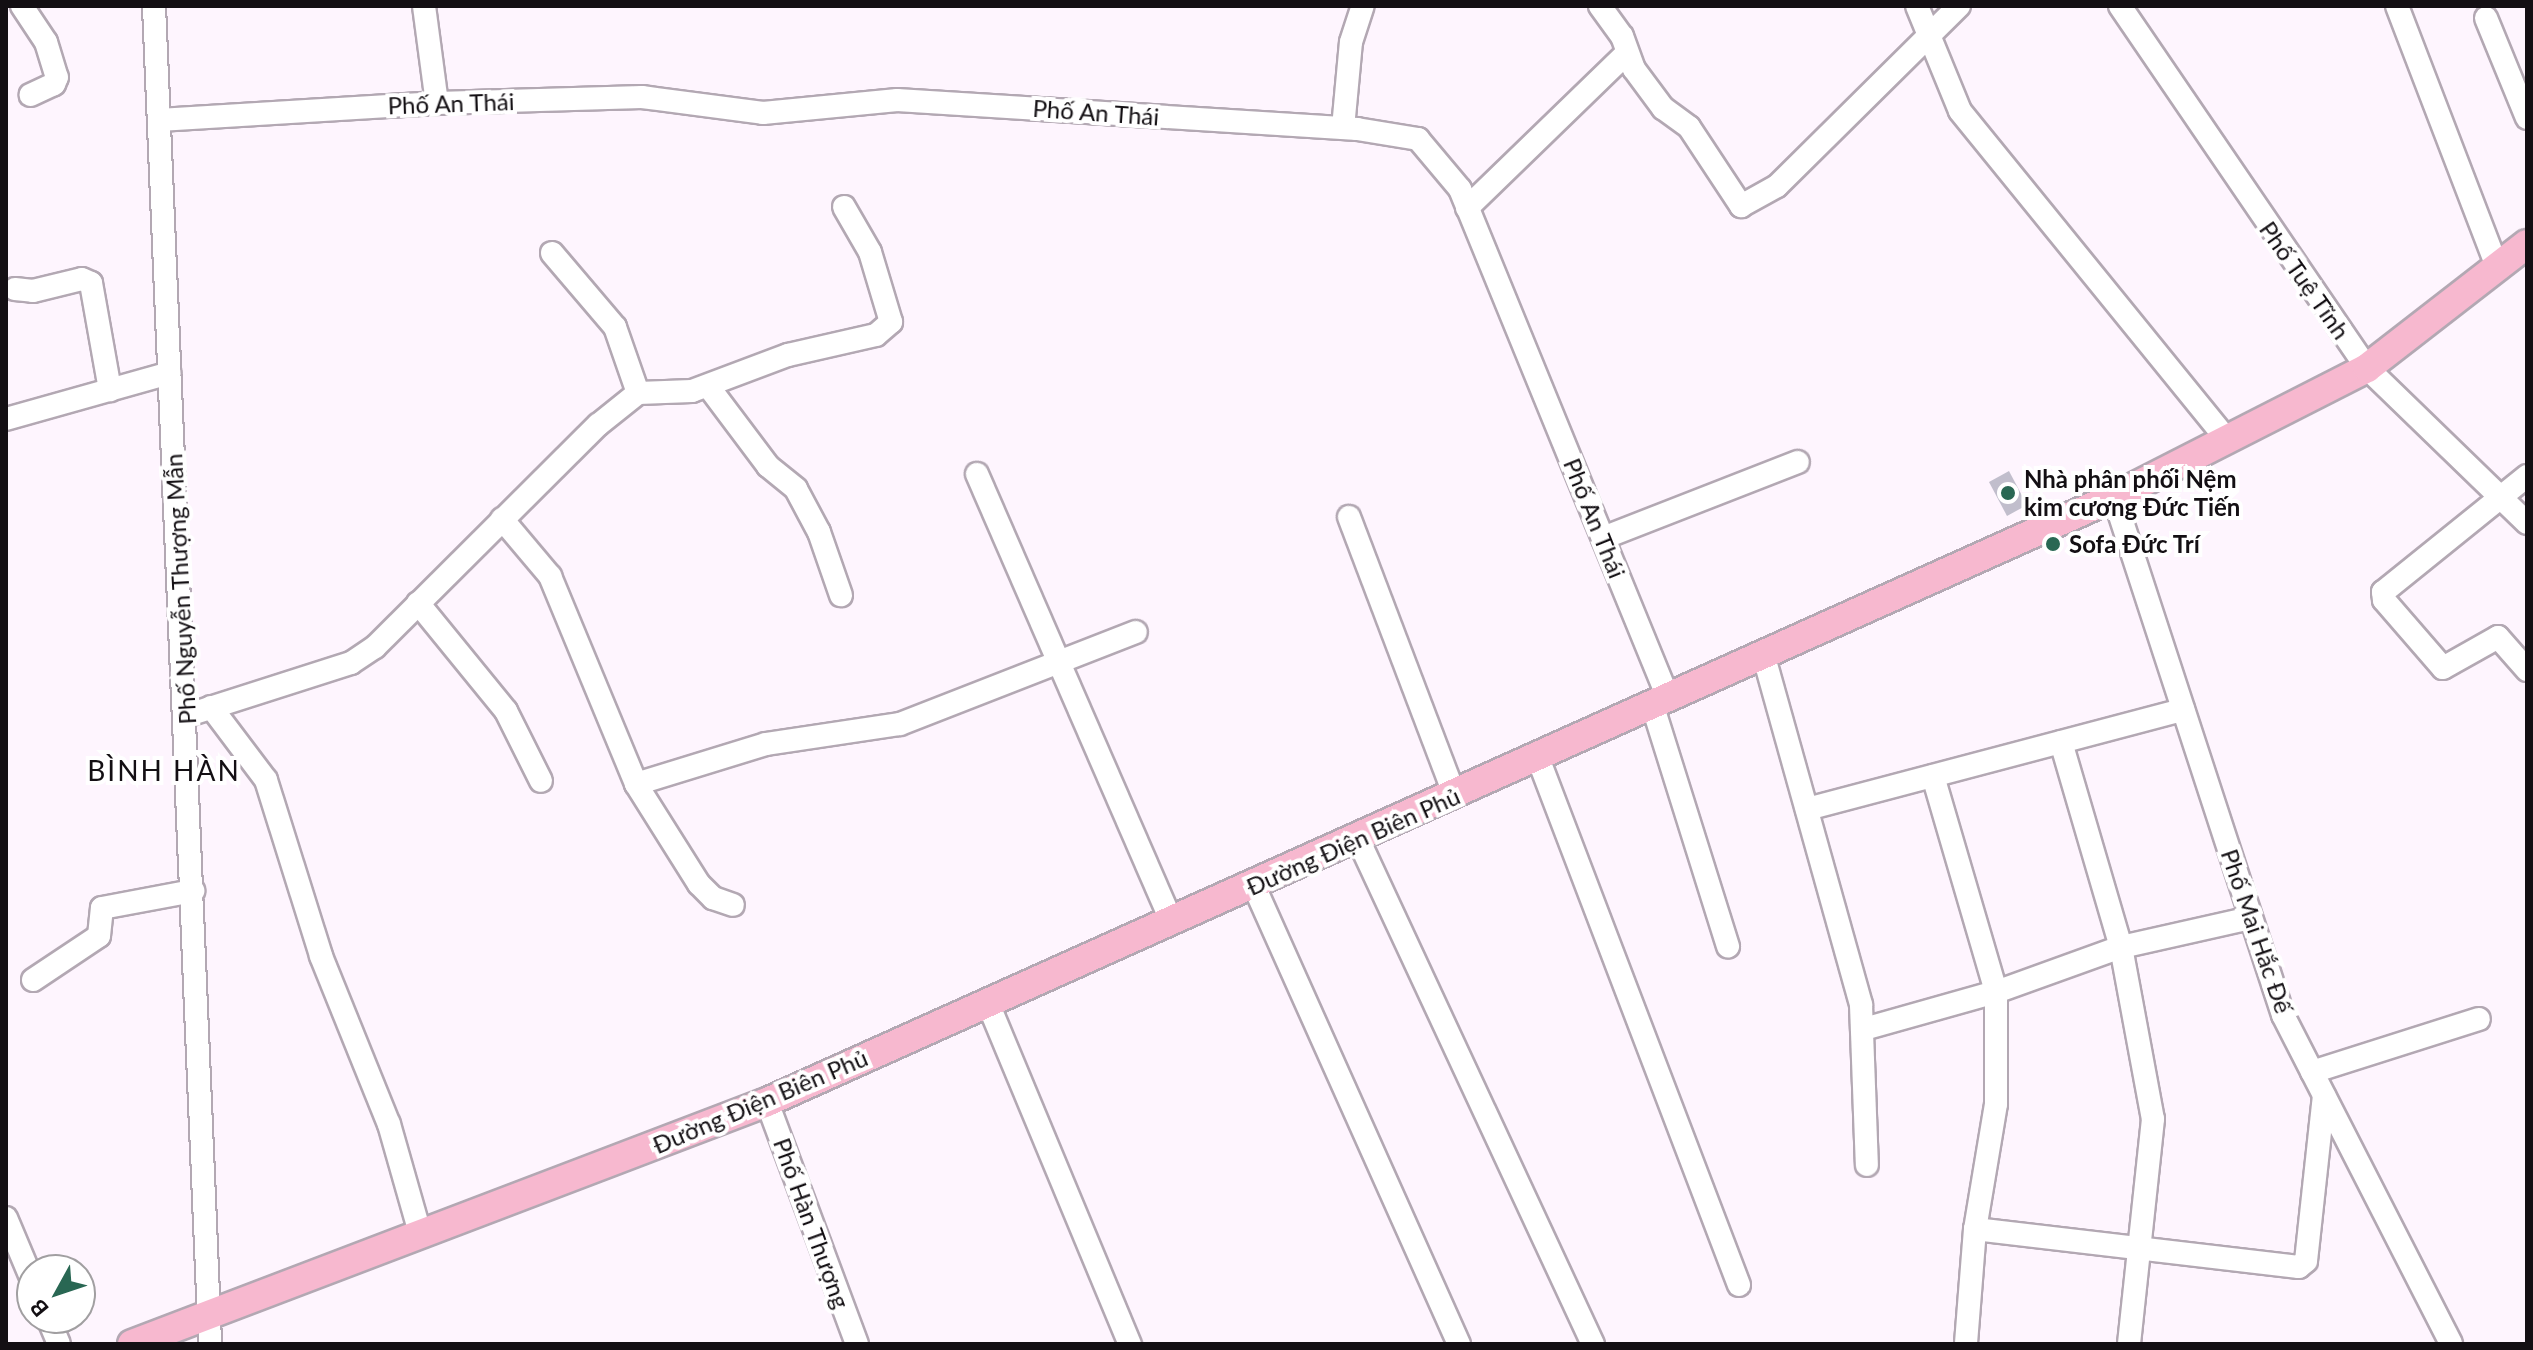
<!DOCTYPE html>
<meta charset="utf-8">
<style>
body{margin:0}
#map{position:relative;width:2533px;height:1350px;overflow:hidden;background:#fef5fe;font-family:Lato,sans-serif}
div>[style]{position:absolute}
.building>*{inset:0;background:#c1becc}
.roads{filter:drop-shadow(2px 0 #b3a8b3) drop-shadow(-2px 0 #b3a8b3) drop-shadow(0 2px #b3a8b3) drop-shadow(0 -2px #b3a8b3)}
.minor>*{height:22px;margin:-11px;padding:0 11px;transform-origin:11px;border-radius:11px;background:#fff}
.major>*{height:28px;margin:-14px;padding:0 14px;transform-origin:14px;border-radius:14px;background:#f7b8cf}
.dots>*{width:22px;height:22px;translate:-50% -50%;box-sizing:border-box;border:4px solid #fff;border-radius:50%}
span{translate:-50% -50%;white-space:nowrap;text-align:center;line-height:1.15;-webkit-text-stroke:8px #fff;paint-order:stroke}
.street-label{font-size:24px;color:#130f13}
.poi-label{font-size:24px;color:#130f13;font-weight:700}
.left{translate:0 -50%;text-align:left}
.quarter-label{font-size:28px;color:#130f13;letter-spacing:2px}
.frame{position:absolute;inset:0;border:8px solid #130f13;pointer-events:none}
.north{position:absolute;left:16px;top:1254px;width:80px;height:80px;box-sizing:border-box;background:#fff;border:2px solid #a19fa1;border-radius:50%;rotate:230deg;font-size:22px;font-weight:700;line-height:32px;text-align:center;color:#130f13}
.north::after{content:'';display:block;margin:auto;width:28px;height:36px;background:#296753;clip-path:polygon(50% 0,100% 100%,50% 72%,0 100%)}
</style>
<div id="map">
<div class="building">
<div style="clip-path:polygon(2009px 471px,2027px 505px,2007px 516px,1989px 482px)"></div>
</div>
<div class="roads">
<div class="minor">
<div style="left:22px;top:6px;width:43px;rotate:56.3deg"></div>
<div style="left:46px;top:42px;width:37px;rotate:73deg"></div>
<div style="left:57px;top:77px;width:8px;rotate:113deg"></div>
<div style="left:54px;top:84px;width:26px;rotate:155deg"></div>
<div style="left:154px;top:6px;width:1339px;rotate:87.6deg"></div>
<div style="left:424px;top:6px;width:98px;rotate:82.4deg"></div>
<div style="left:1600px;top:6px;width:37px;rotate:54deg"></div>
<div style="left:1622px;top:36px;width:35px;rotate:70deg"></div>
<div style="left:1634px;top:69px;width:49px;rotate:53.4deg"></div>
<div style="left:1663px;top:108px;width:32px;rotate:36deg"></div>
<div style="left:1689px;top:127px;width:95px;rotate:56.6deg"></div>
<div style="left:1741px;top:206px;width:41px;rotate:-29.1deg"></div>
<div style="left:1777px;top:186px;width:256px;rotate:-44.7deg"></div>
<div style="left:1917px;top:6px;width:113px;rotate:67.7deg"></div>
<div style="left:1960px;top:111px;width:425px;rotate:50.9deg"></div>
<div style="left:2120px;top:6px;width:438px;rotate:55.7deg"></div>
<div style="left:2367px;top:368px;width:223px;rotate:44.1deg"></div>
<div style="left:2397px;top:6px;width:279px;rotate:69deg"></div>
<div style="left:2486px;top:18px;width:108px;rotate:67.7deg"></div>
<div style="left:159px;top:120px;width:279px;rotate:-3.5deg"></div>
<div style="left:437px;top:103px;width:205px;rotate:-1.7deg"></div>
<div style="left:642px;top:97px;width:122px;rotate:7.5deg"></div>
<div style="left:763px;top:113px;width:135px;rotate:-5.5deg"></div>
<div style="left:897px;top:100px;width:461px;rotate:3.6deg"></div>
<div style="left:1357px;top:129px;width:62px;rotate:9.3deg"></div>
<div style="left:1418px;top:139px;width:65px;rotate:50deg"></div>
<div style="left:1460px;top:189px;width:552px;rotate:67.76deg"></div>
<div style="left:1343px;top:128px;width:86px;rotate:-84.7deg"></div>
<div style="left:1351px;top:42px;width:38px;rotate:-72deg"></div>
<div style="left:1467px;top:208px;width:221px;rotate:-44.1deg"></div>
<div style="left:552px;top:253px;width:97px;rotate:49.6deg"></div>
<div style="left:615px;top:327px;width:70px;rotate:70.8deg"></div>
<div style="left:15px;top:289px;width:18px;rotate:6deg"></div>
<div style="left:33px;top:291px;width:50px;rotate:-13.8deg"></div>
<div style="left:82px;top:279px;width:10px;rotate:24deg"></div>
<div style="left:91px;top:283px;width:109px;rotate:79.9deg"></div>
<div style="left:708px;top:386px;width:100px;rotate:53.1deg"></div>
<div style="left:768px;top:466px;width:36px;rotate:39deg"></div>
<div style="left:796px;top:489px;width:49px;rotate:61.9deg"></div>
<div style="left:819px;top:532px;width:67px;rotate:70.8deg"></div>
<div style="left:6px;top:419px;width:170px;rotate:-15.7deg"></div>
<div style="left:977px;top:474px;width:489px;rotate:66.5deg"></div>
<div style="left:2527px;top:476px;width:185px;rotate:141.1deg"></div>
<div style="left:2383px;top:592px;width:8px;rotate:83deg"></div>
<div style="left:2384px;top:600px;width:90px;rotate:49.1deg"></div>
<div style="left:2443px;top:668px;width:63px;rotate:-29.4deg"></div>
<div style="left:2498px;top:637px;width:44px;rotate:48.7deg"></div>
<div style="left:2114px;top:497px;width:545px;rotate:71.93deg"></div>
<div style="left:2283px;top:1015px;width:369px;rotate:62.9deg"></div>
<div style="left:1349px;top:517px;width:298px;rotate:69.2deg"></div>
<div style="left:502px;top:519px;width:75px;rotate:49.9deg"></div>
<div style="left:550px;top:576px;width:225px;rotate:67.5deg"></div>
<div style="left:636px;top:784px;width:118px;rotate:57.8deg"></div>
<div style="left:699px;top:884px;width:20px;rotate:45deg"></div>
<div style="left:713px;top:898px;width:21px;rotate:19deg"></div>
<div style="left:1603px;top:538px;width:209px;rotate:-21.3deg"></div>
<div style="left:418px;top:603px;width:139px;rotate:50.8deg"></div>
<div style="left:506px;top:711px;width:78px;rotate:63.4deg"></div>
<div style="left:1764px;top:657px;width:361px;rotate:74.4deg"></div>
<div style="left:1861px;top:1005px;width:160px;rotate:87.9deg"></div>
<div style="left:211px;top:707px;width:91px;rotate:53deg"></div>
<div style="left:266px;top:780px;width:184px;rotate:72.6deg"></div>
<div style="left:321px;top:956px;width:181px;rotate:68deg"></div>
<div style="left:389px;top:1124px;width:116px;rotate:74.1deg"></div>
<div style="left:1653px;top:707px;width:251px;rotate:72.6deg"></div>
<div style="left:185px;top:716px;width:174px;rotate:-17.7deg"></div>
<div style="left:351px;top:663px;width:29px;rotate:-34deg"></div>
<div style="left:375px;top:647px;width:315px;rotate:-44.9deg"></div>
<div style="left:598px;top:425px;width:51px;rotate:-38.7deg"></div>
<div style="left:638px;top:393px;width:54px;rotate:-2.1deg"></div>
<div style="left:692px;top:391px;width:103px;rotate:-20.6deg"></div>
<div style="left:788px;top:355px;width:90px;rotate:-12.8deg"></div>
<div style="left:876px;top:335px;width:20px;rotate:-41deg"></div>
<div style="left:891px;top:322px;width:73px;rotate:-106.7deg"></div>
<div style="left:870px;top:252px;width:52px;rotate:-120deg"></div>
<div style="left:2061px;top:742px;width:214px;rotate:73.7deg"></div>
<div style="left:2121px;top:947px;width:175px;rotate:79.5deg"></div>
<div style="left:2153px;top:1119px;width:226px;rotate:96.1deg"></div>
<div style="left:1538px;top:758px;width:564px;rotate:69.12deg"></div>
<div style="left:1933px;top:776px;width:225px;rotate:73.7deg"></div>
<div style="left:1996px;top:992px;width:112px;rotate:90deg"></div>
<div style="left:1996px;top:1104px;width:127px;rotate:99.5deg"></div>
<div style="left:1975px;top:1229px;width:115px;rotate:94.5deg"></div>
<div style="left:636px;top:784px;width:136px;rotate:-17.1deg"></div>
<div style="left:766px;top:744px;width:135px;rotate:-8.5deg"></div>
<div style="left:900px;top:724px;width:253px;rotate:-21.3deg"></div>
<div style="left:1807px;top:809px;width:389px;rotate:-14.8deg"></div>
<div style="left:1358px;top:839px;width:557px;rotate:65.05deg"></div>
<div style="left:1254px;top:886px;width:502px;rotate:65.89deg"></div>
<div style="left:33px;top:980px;width:79px;rotate:-33.7deg"></div>
<div style="left:99px;top:936px;width:28px;rotate:-84deg"></div>
<div style="left:102px;top:908px;width:93px;rotate:-10.6deg"></div>
<div style="left:987px;top:1001px;width:372px;rotate:67.4deg"></div>
<div style="left:1864px;top:1029px;width:137px;rotate:-15.7deg"></div>
<div style="left:1996px;top:992px;width:133px;rotate:-19.8deg"></div>
<div style="left:2121px;top:947px;width:133px;rotate:-12.6deg"></div>
<div style="left:2312px;top:1072px;width:175px;rotate:-17.6deg"></div>
<div style="left:767px;top:1102px;width:258px;rotate:69.6deg"></div>
<div style="left:6px;top:1218px;width:67px;rotate:67.2deg"></div>
<div style="left:1975px;top:1229px;width:326px;rotate:6.7deg"></div>
<div style="left:2299px;top:1267px;width:9px;rotate:-41deg"></div>
<div style="left:2306px;top:1261px;width:166px;rotate:-83.8deg"></div>
<div style="left:48px;top:1318px;width:28px;rotate:67deg"></div>
</div>
<div class="major">
<div style="left:132px;top:1344px;width:680px;rotate:-20.86deg"></div>
<div style="left:767px;top:1102px;width:1477px;rotate:-24.19deg"></div>
<div style="left:2114px;top:497px;width:284px;rotate:-27deg"></div>
<div style="left:2367px;top:368px;width:202px;rotate:-37.8deg"></div>
</div>
</div>
<div class="dots">
<div style="left:2008px;top:493px;background:#296753"></div>
<div style="left:2053px;top:544px;background:#296753"></div>
</div>
<div class="street-label">
<span style="left:451px;top:103px;rotate:-2deg">Phố An Thái</span>
<span style="left:1096px;top:112px;rotate:4deg">Phố An Thái</span>
<span style="left:2305px;top:280px;rotate:55deg">Phố Tuệ Tĩnh</span>
<span style="left:1595px;top:518px;rotate:68deg">Phố An Thái</span>
<span style="left:180px;top:589px;rotate:-93deg">Phố Nguyễn Thượng Mẫn</span>
<span style="left:1353px;top:841px;rotate:-24deg">Đường Điện Biên Phủ</span>
<span style="left:2257px;top:931px;rotate:71deg">Phố Mai Hắc Đế</span>
<span style="left:760px;top:1101px;rotate:-23deg">Đường Điện Biên Phủ</span>
<span style="left:812px;top:1223px;rotate:70deg">Phố Hàn Thượng</span>
</div>
<div class="poi-label">
<span class="left" style="left:2024px;top:493px">Nhà phân phối Nệm<br>kim cương Đức Tiến</span>
<span class="left" style="left:2069px;top:544px">Sofa Đức Trí</span>
</div>
<div class="quarter-label">
<span style="left:164px;top:770px">BÌNH HÀN</span>
</div>
<div class="frame"></div>
<div class="north">B</div>
</div>
